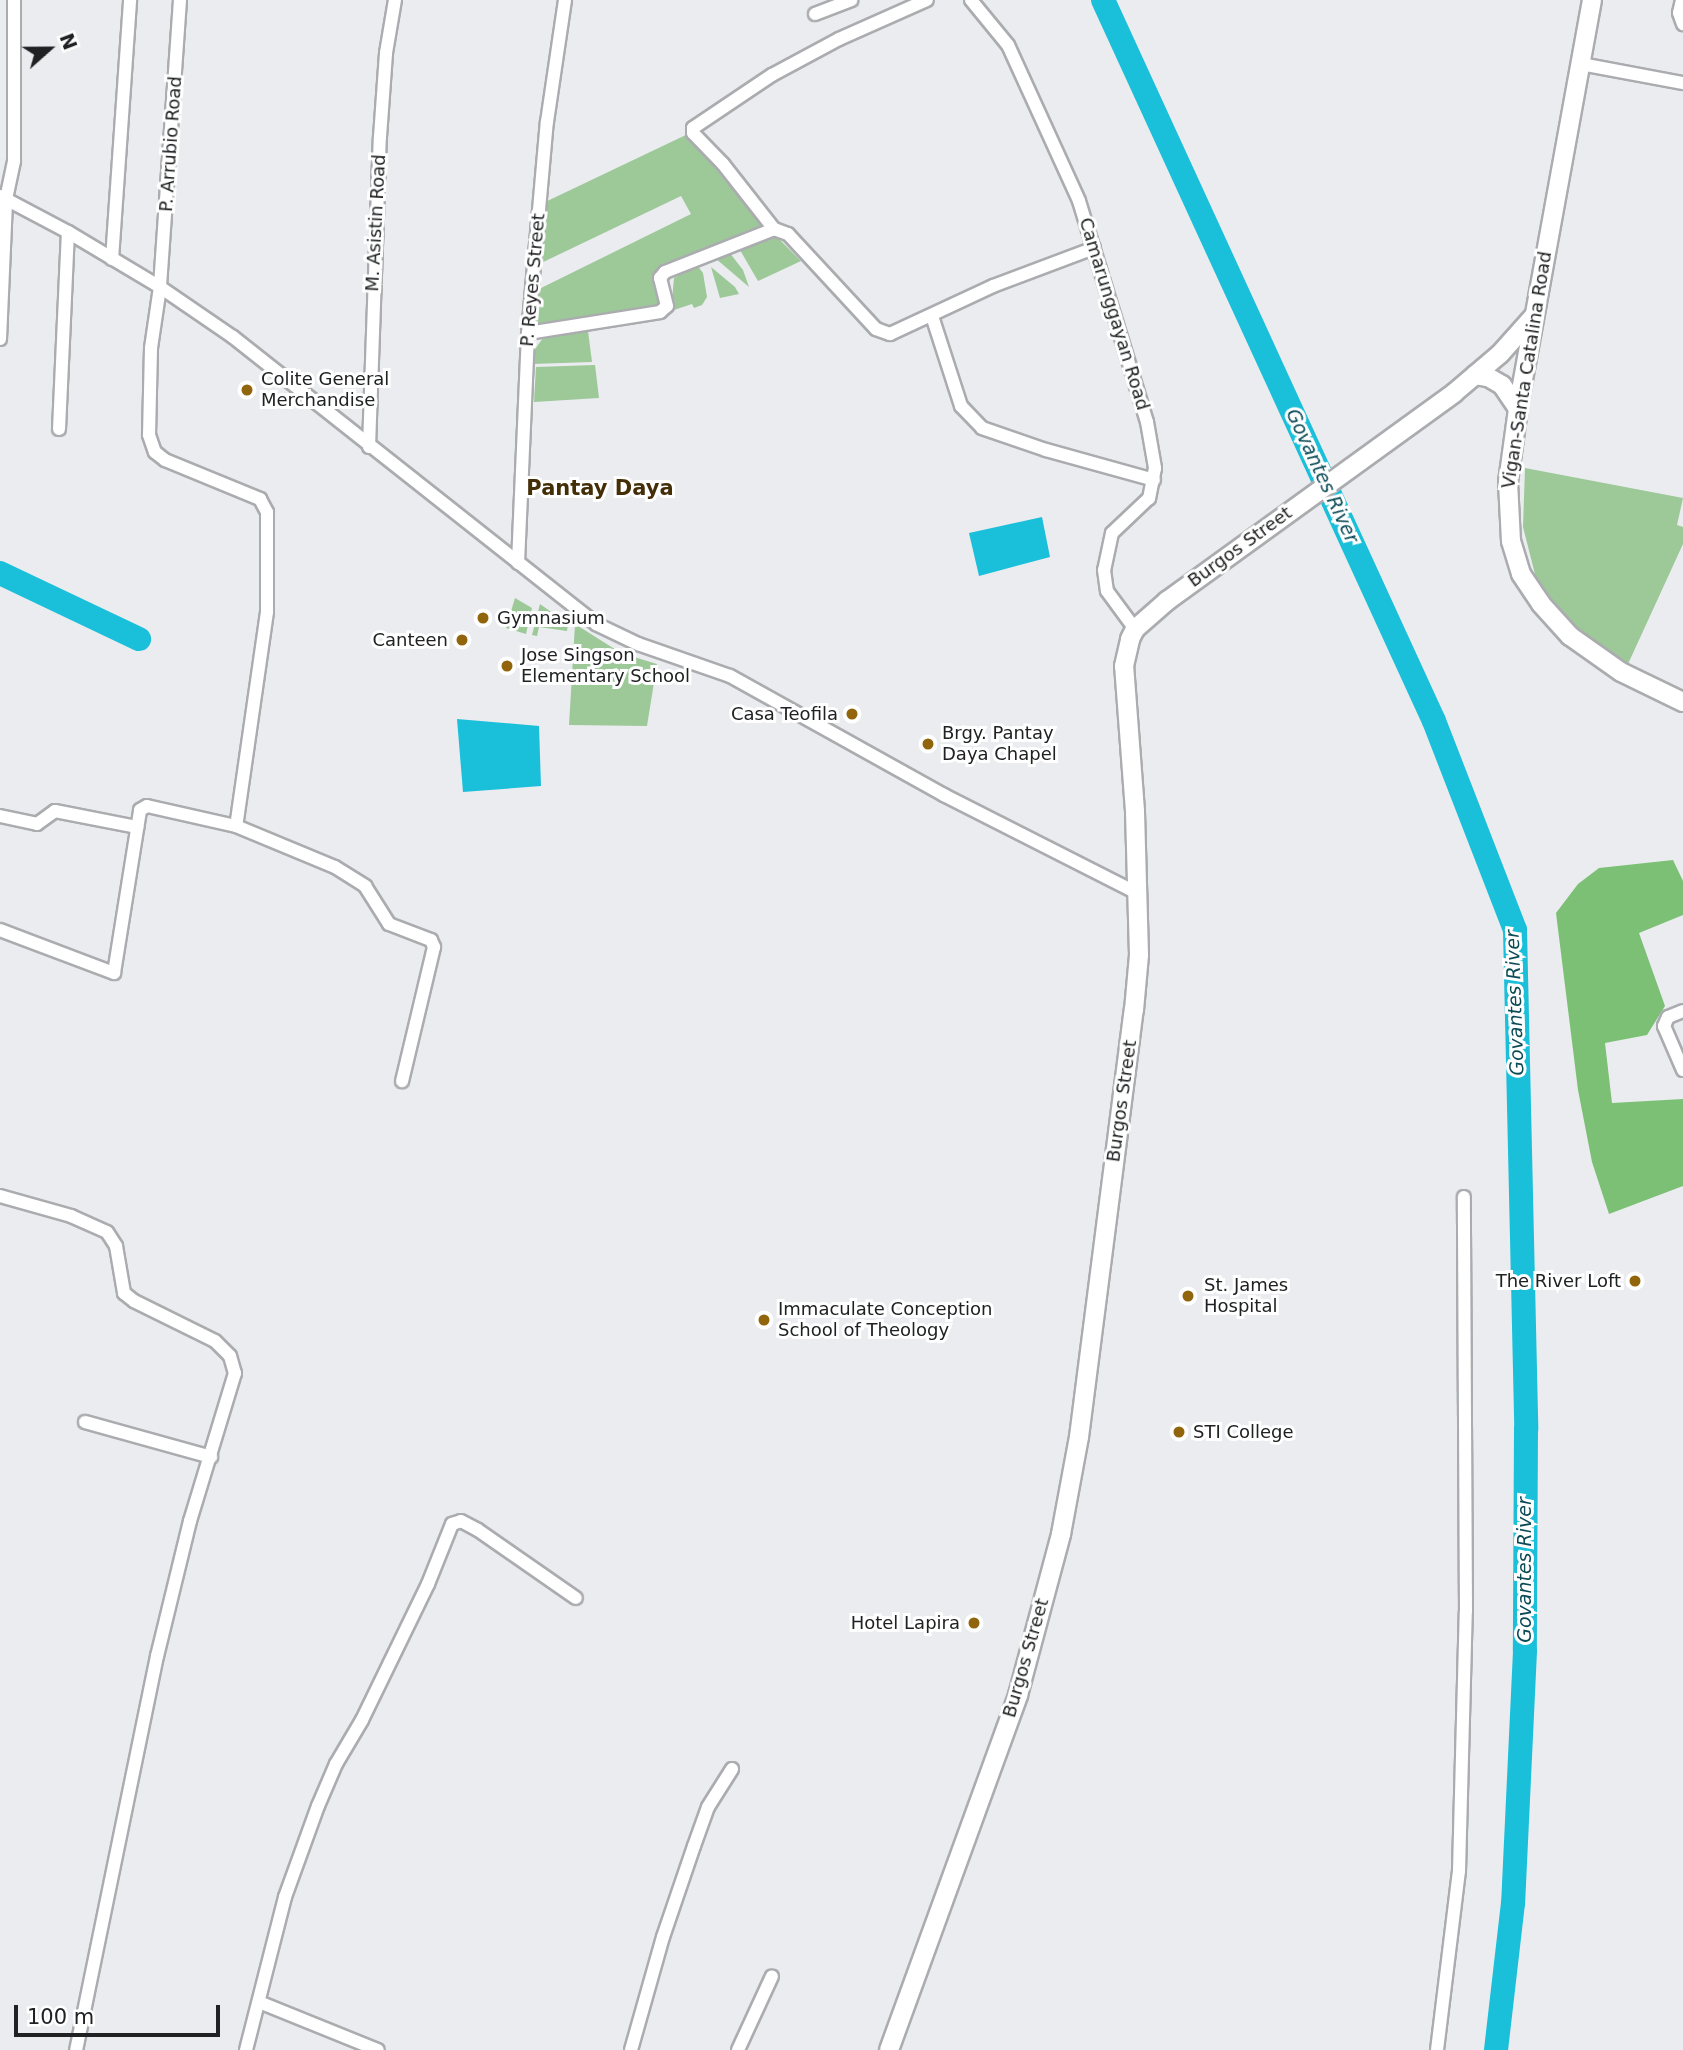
<!DOCTYPE html>
<style>
body{margin:0}
#map{position:relative;width:1683px;height:2050px;overflow:hidden;background:#ebecf0;font-family:"DejaVu Sans",sans-serif}
div>[style]{position:absolute}
.green>*{inset:0;background:#9dc898}
.forest>*{inset:0;background:#7cc075}
.water>*{inset:0;background:#1abfda}
.river>*{height:24px;margin:-12px;padding:0 12px;transform-origin:12px;border-radius:12px;background:#1abfda}
.roads{filter:drop-shadow(2px 0 #abacaf) drop-shadow(-2px 0 #abacaf) drop-shadow(0 2px #abacaf) drop-shadow(0 -2px #abacaf)}
.street>*{height:12px;margin:-6px;padding:0 6px;transform-origin:6px;border-radius:6px;background:#fff}
.secondary>*{height:18px;margin:-9px;padding:0 9px;transform-origin:9px;border-radius:9px;background:#fff}
.dots>*{width:19px;height:19px;translate:-50% -50%;box-sizing:border-box;border:4px solid #fff;border-radius:50%}
span{translate:-50% -50%;white-space:nowrap;text-align:center;line-height:1.15;-webkit-text-stroke:6px #fff;paint-order:stroke}
.street-label{font-size:18px;color:#202122}
.poi-label{font-size:18px;color:#202122}
.left{translate:0 -50%;text-align:left}
.right{translate:-100% -50%;text-align:right}
.water-label{font-size:19px;color:#0a4b56;font-style:italic}
.quarter-label{font-size:21px;color:#432e07;font-weight:700}
.north{position:absolute;left:14px;top:14px;width:70px;height:70px;-webkit-text-stroke:5px #fff;paint-order:stroke;rotate:69deg;font-size:19px;font-weight:700;line-height:28px;text-align:center;color:#202122}
.north::after{content:'';display:block;margin:auto;width:24px;height:32px;background:#202122;clip-path:polygon(50% 0,100% 100%,50% 72%,0 100%)}
.scale{position:absolute;left:14px;top:2005px;width:206px;height:32px;box-sizing:border-box;border:4px solid #202122;border-top:0;padding-left:9px;font-size:21px;line-height:24px;white-space:nowrap;color:#202122;-webkit-text-stroke:5px #fff;paint-order:stroke}
</style>
<div id="map">
<div class="green">
<div style="clip-path:polygon(690px 133px,763px 226px,653px 273px,661px 302px,658px 305px,534px 325px,537px 290px,691px 214px,681px 196px,537px 265px,541px 204px)"></div>
<div style="clip-path:polygon(775px 235px,801px 261px,758px 281px,740px 250px,745px 244px)"></div>
<div style="clip-path:polygon(729px 252px,743px 270px,749px 287px,715px 258px)"></div>
<div style="clip-path:polygon(697px 265px,703px 273px,707px 297px,702px 305px,694px 308px,692px 304px,671px 311px,674px 278px)"></div>
<div style="clip-path:polygon(711px 267px,735px 287px,739px 294px,720px 298px)"></div>
<div style="clip-path:polygon(588px 331px,592px 362px,532px 364px,533px 352px,543px 338px)"></div>
<div style="clip-path:polygon(595px 365px,599px 398px,534px 402px,536px 367px)"></div>
<div style="clip-path:polygon(1525px 468px,1683px 498px,1677px 525px,1683px 527px,1683px 544px,1628px 664px,1610px 658px,1581px 634px,1561px 615px,1537px 582px,1523px 527px)"></div>
<div style="clip-path:polygon(515px 598px,532px 608px,526px 634px,506px 628px)"></div>
<div style="clip-path:polygon(540px 604px,568px 624px,567px 631px,539px 627px,537px 636px,532px 635px)"></div>
<div style="clip-path:polygon(575px 624px,621px 653px,657px 664px,647px 726px,569px 725px)"></div>
</div>
<div class="forest">
<div style="clip-path:polygon(1673px 860px,1683px 881px,1683px 915px,1639px 933px,1665px 1006px,1647px 1035px,1605px 1043px,1612px 1103px,1683px 1099px,1683px 1186px,1609px 1214px,1592px 1162px,1578px 1090px,1556px 913px,1578px 884px,1599px 868px)"></div>
</div>
<div class="water">
<div style="clip-path:polygon(1042px 517px,1050px 557px,979px 576px,969px 533px)"></div>
<div style="clip-path:polygon(457px 719px,539px 726px,541px 786px,463px 792px)"></div>
</div>
<div class="river">
<div style="left:1103px;top:0;width:793px;rotate:65.34deg"></div>
<div style="left:1434px;top:721px;width:224px;rotate:68.8deg"></div>
<div style="left:1515px;top:930px;width:499px;rotate:88.7deg"></div>
<div style="left:1526px;top:1429px;width:222px;rotate:90.3deg"></div>
<div style="left:1525px;top:1651px;width:252px;rotate:92.7deg"></div>
<div style="left:1513px;top:1903px;width:148px;rotate:96.6deg"></div>
<div style="left:0;top:573px;width:154px;rotate:25.4deg"></div>
</div>
<div class="roads">
<div class="street">
<div style="left:180px;top:0;width:288px;rotate:94deg"></div>
<div style="left:160px;top:287px;width:62px;rotate:98.4deg"></div>
<div style="left:151px;top:348px;width:87px;rotate:91.3deg"></div>
<div style="left:149px;top:435px;width:18px;rotate:71deg"></div>
<div style="left:155px;top:452px;width:13px;rotate:39deg"></div>
<div style="left:165px;top:460px;width:103px;rotate:22.3deg"></div>
<div style="left:260px;top:499px;width:15px;rotate:62deg"></div>
<div style="left:267px;top:512px;width:100px;rotate:90deg"></div>
<div style="left:267px;top:612px;width:216px;rotate:98.2deg"></div>
<div style="left:971px;top:0;width:58px;rotate:50.6deg"></div>
<div style="left:1008px;top:45px;width:171px;rotate:65.5deg"></div>
<div style="left:1079px;top:201px;width:231px;rotate:72.9deg"></div>
<div style="left:1147px;top:422px;width:47px;rotate:80.1deg"></div>
<div style="left:1155px;top:468px;width:31px;rotate:101deg"></div>
<div style="left:1149px;top:498px;width:51px;rotate:136.6deg"></div>
<div style="left:1112px;top:533px;width:38px;rotate:102deg"></div>
<div style="left:1104px;top:570px;width:21px;rotate:82deg"></div>
<div style="left:1107px;top:591px;width:47px;rotate:53.6deg"></div>
<div style="left:1682px;top:0;width:13px;rotate:103deg"></div>
<div style="left:1679px;top:13px;width:12px;rotate:70deg"></div>
<div style="left:815px;top:14px;width:39px;rotate:-21deg"></div>
<div style="left:1581px;top:64px;width:104px;rotate:10.6deg"></div>
<div style="left:0;top:196px;width:77px;rotate:27.9deg"></div>
<div style="left:68px;top:232px;width:107px;rotate:30.9deg"></div>
<div style="left:160px;top:287px;width:88px;rotate:34.4deg"></div>
<div style="left:233px;top:337px;width:463px;rotate:38.3deg"></div>
<div style="left:596px;top:624px;width:47px;rotate:25.5deg"></div>
<div style="left:638px;top:644px;width:97px;rotate:19.2deg"></div>
<div style="left:730px;top:676px;width:245px;rotate:29.1deg"></div>
<div style="left:944px;top:795px;width:219px;rotate:26.9deg"></div>
<div style="left:774px;top:229px;width:83px;rotate:-128.1deg"></div>
<div style="left:723px;top:164px;width:43px;rotate:-134.1deg"></div>
<div style="left:693px;top:133px;width:5px;rotate:-90deg"></div>
<div style="left:693px;top:128px;width:95px;rotate:-33.9deg"></div>
<div style="left:772px;top:75px;width:76px;rotate:-28.2deg"></div>
<div style="left:839px;top:39px;width:96px;rotate:-23.9deg"></div>
<div style="left:112px;top:259px;width:260px;rotate:-86deg"></div>
<div style="left:932px;top:316px;width:95px;rotate:72.1deg"></div>
<div style="left:961px;top:406px;width:30px;rotate:46deg"></div>
<div style="left:982px;top:428px;width:68px;rotate:19deg"></div>
<div style="left:1046px;top:450px;width:112px;rotate:15.5deg"></div>
<div style="left:528px;top:333px;width:134px;rotate:-9deg"></div>
<div style="left:660px;top:312px;width:9px;rotate:-41deg"></div>
<div style="left:667px;top:306px;width:29px;rotate:-104deg"></div>
<div style="left:660px;top:278px;width:8px;rotate:-50deg"></div>
<div style="left:665px;top:272px;width:117px;rotate:-21.5deg"></div>
<div style="left:774px;top:229px;width:15px;rotate:20deg"></div>
<div style="left:788px;top:234px;width:129px;rotate:47.2deg"></div>
<div style="left:876px;top:329px;width:15px;rotate:20deg"></div>
<div style="left:890px;top:334px;width:114px;rotate:-25deg"></div>
<div style="left:993px;top:286px;width:108px;rotate:-20.6deg"></div>
<div style="left:0;top:339px;width:140px;rotate:-87.5deg"></div>
<div style="left:6px;top:199px;width:39px;rotate:-78deg"></div>
<div style="left:14px;top:161px;width:161px;rotate:-90deg"></div>
<div style="left:59px;top:429px;width:197px;rotate:-87.4deg"></div>
<div style="left:369px;top:447px;width:310px;rotate:-88deg"></div>
<div style="left:380px;top:137px;width:84px;rotate:-85.9deg"></div>
<div style="left:386px;top:53px;width:54px;rotate:-80.4deg"></div>
<div style="left:518px;top:563px;width:230px;rotate:-87.5deg"></div>
<div style="left:528px;top:333px;width:212px;rotate:-84.9deg"></div>
<div style="left:547px;top:122px;width:123px;rotate:-81.6deg"></div>
<div style="left:0;top:816px;width:38px;rotate:12deg"></div>
<div style="left:37px;top:824px;width:22px;rotate:-36deg"></div>
<div style="left:55px;top:811px;width:84px;rotate:11deg"></div>
<div style="left:0;top:930px;width:122px;rotate:20.7deg"></div>
<div style="left:114px;top:973px;width:165px;rotate:-80.9deg"></div>
<div style="left:140px;top:810px;width:8px;rotate:-30deg"></div>
<div style="left:147px;top:806px;width:91px;rotate:12.7deg"></div>
<div style="left:236px;top:826px;width:107px;rotate:22.5deg"></div>
<div style="left:335px;top:867px;width:36px;rotate:32deg"></div>
<div style="left:365px;top:886px;width:45px;rotate:57.7deg"></div>
<div style="left:389px;top:924px;width:45px;rotate:20.9deg"></div>
<div style="left:431px;top:940px;width:8px;rotate:67deg"></div>
<div style="left:434px;top:947px;width:138px;rotate:103.4deg"></div>
<div style="left:1683px;top:1011px;width:16px;rotate:158deg"></div>
<div style="left:1668px;top:1017px;width:10px;rotate:114deg"></div>
<div style="left:1664px;top:1026px;width:48px;rotate:66.6deg"></div>
<div style="left:0;top:1196px;width:74px;rotate:15.7deg"></div>
<div style="left:71px;top:1216px;width:39px;rotate:24deg"></div>
<div style="left:107px;top:1232px;width:17px;rotate:57deg"></div>
<div style="left:116px;top:1246px;width:48px;rotate:80.3deg"></div>
<div style="left:124px;top:1293px;width:13px;rotate:39deg"></div>
<div style="left:134px;top:1301px;width:90px;rotate:26.3deg"></div>
<div style="left:215px;top:1341px;width:21px;rotate:45deg"></div>
<div style="left:230px;top:1356px;width:18px;rotate:74deg"></div>
<div style="left:235px;top:1373px;width:155px;rotate:106.9deg"></div>
<div style="left:190px;top:1521px;width:139px;rotate:103.7deg"></div>
<div style="left:157px;top:1656px;width:402px;rotate:101.6deg"></div>
<div style="left:85px;top:1422px;width:131px;rotate:15.5deg"></div>
<div style="left:259px;top:2002px;width:128px;rotate:22deg"></div>
<div style="left:246px;top:2050px;width:158px;rotate:-75.7deg"></div>
<div style="left:285px;top:1897px;width:97px;rotate:-70.1deg"></div>
<div style="left:318px;top:1806px;width:46px;rotate:-66.8deg"></div>
<div style="left:336px;top:1764px;width:51px;rotate:-59.4deg"></div>
<div style="left:362px;top:1720px;width:151px;rotate:-64.1deg"></div>
<div style="left:428px;top:1584px;width:65px;rotate:-68.2deg"></div>
<div style="left:452px;top:1524px;width:9px;rotate:-18deg"></div>
<div style="left:461px;top:1521px;width:19px;rotate:28deg"></div>
<div style="left:478px;top:1530px;width:119px;rotate:34.8deg"></div>
<div style="left:631px;top:2050px;width:117px;rotate:-74.2deg"></div>
<div style="left:663px;top:1937px;width:96px;rotate:-71.2deg"></div>
<div style="left:694px;top:1846px;width:41px;rotate:-70.3deg"></div>
<div style="left:708px;top:1807px;width:45px;rotate:-57.7deg"></div>
<div style="left:738px;top:2050px;width:81px;rotate:-65.3deg"></div>
<div style="left:1437px;top:2050px;width:180px;rotate:-83deg"></div>
<div style="left:1459px;top:1871px;width:260px;rotate:-88.5deg"></div>
<div style="left:1466px;top:1611px;width:414px;rotate:-90.3deg"></div>
</div>
<div class="secondary">
<div style="left:1592px;top:0;width:416px;rotate:100.3deg"></div>
<div style="left:1518px;top:409px;width:74px;rotate:97.8deg"></div>
<div style="left:1508px;top:482px;width:59px;rotate:87.1deg"></div>
<div style="left:1511px;top:541px;width:34px;rotate:73deg"></div>
<div style="left:1521px;top:574px;width:36px;rotate:56deg"></div>
<div style="left:1541px;top:604px;width:43px;rotate:47.8deg"></div>
<div style="left:1570px;top:636px;width:62px;rotate:35.2deg"></div>
<div style="left:1621px;top:672px;width:69px;rotate:25.8deg"></div>
<div style="left:1475px;top:375px;width:13px;rotate:9deg"></div>
<div style="left:1488px;top:377px;width:16px;rotate:30deg"></div>
<div style="left:1502px;top:385px;width:29px;rotate:56deg"></div>
<div style="left:889px;top:2050px;width:378px;rotate:-70deg"></div>
<div style="left:1018px;top:1695px;width:167px;rotate:-75deg"></div>
<div style="left:1061px;top:1534px;width:99px;rotate:-79.5deg"></div>
<div style="left:1079px;top:1437px;width:431px;rotate:-82.7deg"></div>
<div style="left:1134px;top:1010px;width:55px;rotate:-84.8deg"></div>
<div style="left:1139px;top:955px;width:144px;rotate:-91.6deg"></div>
<div style="left:1135px;top:811px;width:145px;rotate:-94.3deg"></div>
<div style="left:1124px;top:666px;width:28px;rotate:-77deg"></div>
<div style="left:1130px;top:639px;width:11px;rotate:-63deg"></div>
<div style="left:1135px;top:629px;width:43px;rotate:-41.2deg"></div>
<div style="left:1167px;top:601px;width:354px;rotate:-35.9deg"></div>
<div style="left:1454px;top:393px;width:60px;rotate:-40.3deg"></div>
<div style="left:1500px;top:354px;width:50px;rotate:-48.3deg"></div>
</div>
</div>
<div class="dots">
<div style="left:247px;top:390px;background:#90650c"></div>
<div style="left:483px;top:618px;background:#90650c"></div>
<div style="left:462px;top:640px;background:#90650c"></div>
<div style="left:507px;top:666px;background:#90650c"></div>
<div style="left:852px;top:714px;background:#90650c"></div>
<div style="left:928px;top:744px;background:#90650c"></div>
<div style="left:1635px;top:1281px;background:#90650c"></div>
<div style="left:1188px;top:1296px;background:#90650c"></div>
<div style="left:764px;top:1320px;background:#90650c"></div>
<div style="left:1179px;top:1432px;background:#90650c"></div>
<div style="left:974px;top:1623px;background:#90650c"></div>
</div>
<div class="street-label">
<span style="left:171px;top:144px;rotate:-86deg">P. Arrubio Road</span>
<span style="left:376px;top:223px;rotate:-87deg">M. Asistin Road</span>
<span style="left:533px;top:280px;rotate:-85deg">P. Reyes Street</span>
<span style="left:1114px;top:314px;rotate:73deg">Camarunggayan Road</span>
<span style="left:1527px;top:370px;rotate:-81deg">Vigan-Santa Catalina Road</span>
<span style="left:1240px;top:547px;rotate:-36deg">Burgos Street</span>
<span style="left:1122px;top:1101px;rotate:-82deg">Burgos Street</span>
<span style="left:1026px;top:1658px;rotate:-74deg">Burgos Street</span>
</div>
<div class="poi-label">
<span class="left" style="left:261px;top:390px">Colite General<br>Merchandise</span>
<span class="left" style="left:497px;top:618px">Gymnasium</span>
<span class="right" style="left:448px;top:640px">Canteen</span>
<span class="left" style="left:521px;top:666px">Jose Singson<br>Elementary School</span>
<span class="right" style="left:838px;top:714px">Casa Teofila</span>
<span class="left" style="left:942px;top:744px">Brgy. Pantay<br>Daya Chapel</span>
<span class="right" style="left:1621px;top:1281px">The River Loft</span>
<span class="left" style="left:1204px;top:1296px">St. James<br>Hospital</span>
<span class="left" style="left:778px;top:1320px">Immaculate Conception<br>School of Theology</span>
<span class="left" style="left:1193px;top:1432px">STI College</span>
<span class="right" style="left:960px;top:1623px">Hotel Lapira</span>
</div>
<div class="water-label">
<span style="left:1322px;top:476px;rotate:65deg">Govantes River</span>
<span style="left:1515px;top:1003px;rotate:-92deg">Govantes River</span>
<span style="left:1525px;top:1570px;rotate:-90deg">Govantes River</span>
</div>
<div class="quarter-label">
<span style="left:600px;top:488px">Pantay Daya</span>
</div>
<div class="north">N</div>
<div class="scale">100 m</div>
</div>
